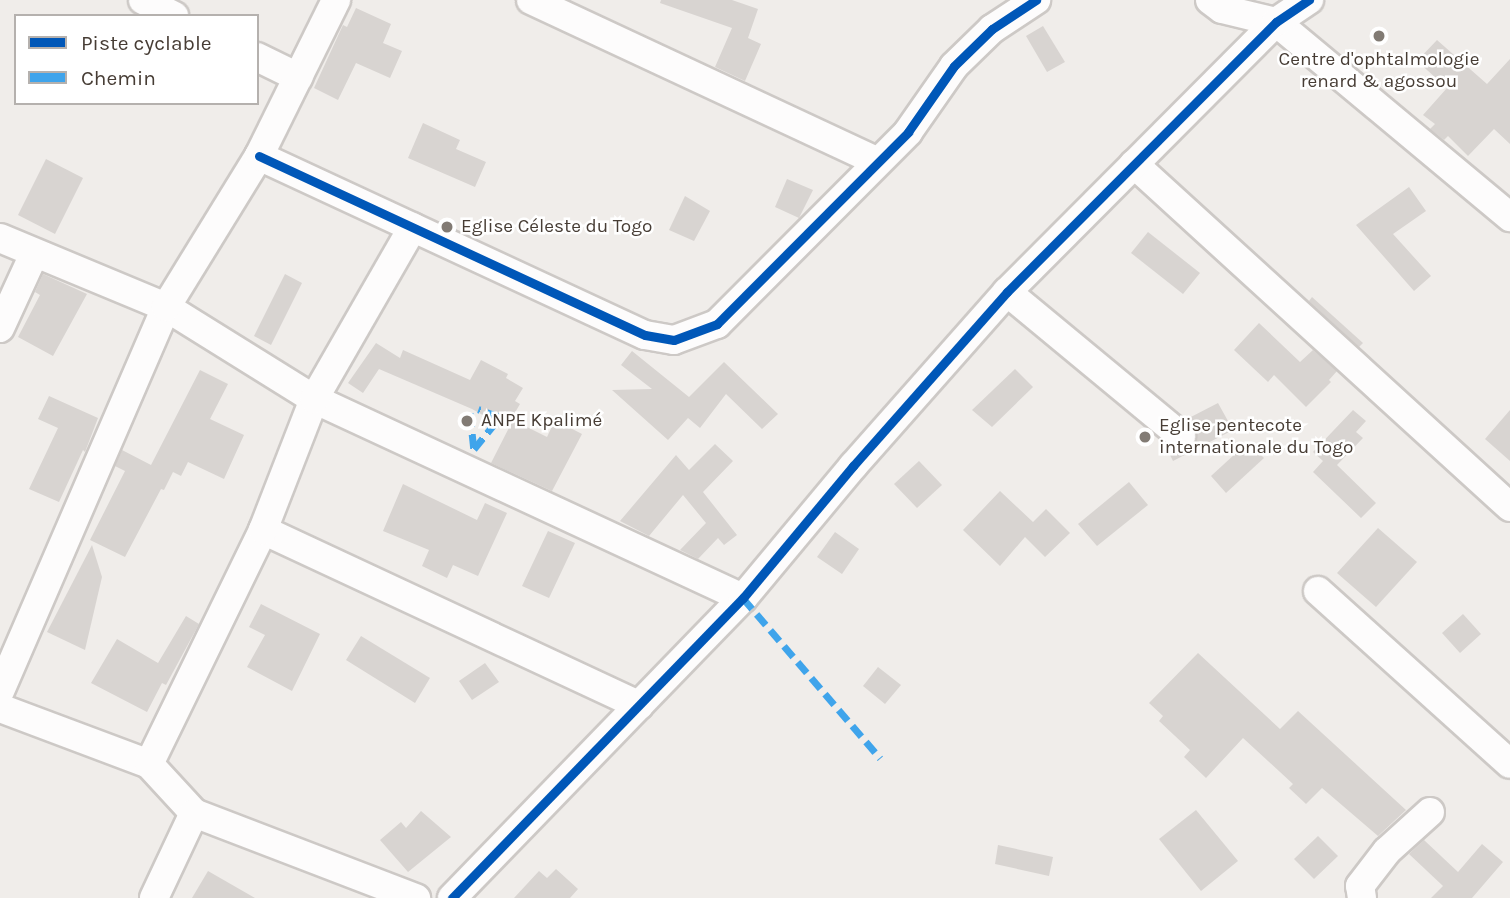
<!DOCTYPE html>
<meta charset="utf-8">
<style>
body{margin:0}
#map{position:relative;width:1510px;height:898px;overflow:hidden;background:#f0edea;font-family:Karla,sans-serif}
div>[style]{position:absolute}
.building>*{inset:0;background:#d8d4d1}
.roads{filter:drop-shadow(2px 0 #cdc9c6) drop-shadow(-2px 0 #cdc9c6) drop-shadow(0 2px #cdc9c6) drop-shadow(0 -2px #cdc9c6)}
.street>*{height:28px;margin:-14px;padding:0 14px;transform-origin:14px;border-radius:14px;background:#fdfcfc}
.quiet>*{height:7px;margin-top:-3.5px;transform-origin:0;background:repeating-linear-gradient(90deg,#3fa4eb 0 14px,transparent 0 21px)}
.cycleway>*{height:9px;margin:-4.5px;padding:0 4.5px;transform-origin:4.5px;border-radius:4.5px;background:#0057b8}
.dots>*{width:19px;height:19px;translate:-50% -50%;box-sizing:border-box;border:4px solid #fff;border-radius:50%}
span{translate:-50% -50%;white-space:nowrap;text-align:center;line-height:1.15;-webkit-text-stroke:5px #fff;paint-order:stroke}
.poi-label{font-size:19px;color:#473d35}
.left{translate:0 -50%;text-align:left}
.legend{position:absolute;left:14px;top:14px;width:245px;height:91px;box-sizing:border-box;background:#fff;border:2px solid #b5b1ae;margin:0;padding:9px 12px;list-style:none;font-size:21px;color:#473d35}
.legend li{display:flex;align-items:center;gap:14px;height:35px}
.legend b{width:35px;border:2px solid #b5b1ae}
</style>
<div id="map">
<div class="building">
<div style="clip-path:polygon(661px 0,732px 0,758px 9px,748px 38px,761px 44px,745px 81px,715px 67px,732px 28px,660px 3px)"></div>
<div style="clip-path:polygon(356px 8px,391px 24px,383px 43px,402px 51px,390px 78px,356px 63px,338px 100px,314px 88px,343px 25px,347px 27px)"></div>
<div style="clip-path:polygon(1043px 26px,1065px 62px,1047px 72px,1026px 36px)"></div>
<div style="clip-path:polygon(1437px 40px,1487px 84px,1510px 59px,1510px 144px,1494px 129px,1468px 156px,1448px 136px,1444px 140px,1430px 129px,1435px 124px,1423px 115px,1447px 88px,1417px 61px)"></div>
<div style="clip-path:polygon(423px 123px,460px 140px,456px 149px,486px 162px,475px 187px,408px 158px)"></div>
<div style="clip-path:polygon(46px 159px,83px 178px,55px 234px,18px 215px)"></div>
<div style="clip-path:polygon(787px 179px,813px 190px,799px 218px,775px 207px)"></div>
<div style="clip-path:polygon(1409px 187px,1426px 211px,1393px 234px,1431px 276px,1414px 291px,1356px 225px)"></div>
<div style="clip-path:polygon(685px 196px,710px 211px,694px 241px,669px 230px)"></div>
<div style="clip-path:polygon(1148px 232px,1200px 273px,1183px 294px,1131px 253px)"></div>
<div style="clip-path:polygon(43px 274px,87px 294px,53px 356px,18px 337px,40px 295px,35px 292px)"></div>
<div style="clip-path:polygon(285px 274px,302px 283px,271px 345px,254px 336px)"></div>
<div style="clip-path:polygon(1312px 297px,1363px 343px,1359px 347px,1309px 301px)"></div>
<div style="clip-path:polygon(1259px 323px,1300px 362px,1313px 350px,1337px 371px,1329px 380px,1331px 382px,1306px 407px,1274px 375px,1268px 382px,1234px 350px)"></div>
<div style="clip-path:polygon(376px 343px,400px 358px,403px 350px,470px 380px,481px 360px,508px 374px,506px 378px,523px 388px,515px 401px,520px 404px,506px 428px,472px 409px,379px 369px,363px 393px,348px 383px)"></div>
<div style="clip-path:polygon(632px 351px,689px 397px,724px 362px,778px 414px,762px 429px,726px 394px,700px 428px,688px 418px,668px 440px,612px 390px,652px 389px,621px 365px)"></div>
<div style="clip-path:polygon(1015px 369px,1033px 387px,992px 427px,972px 410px)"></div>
<div style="clip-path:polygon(200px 370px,228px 384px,210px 419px,244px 435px,224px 479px,188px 462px,181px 476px,173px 472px,164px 490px,161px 489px,125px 557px,90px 540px,125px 471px,115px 466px,122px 450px,151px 465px)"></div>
<div style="clip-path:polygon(49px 396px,98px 418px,85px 452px,83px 450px,59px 502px,29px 489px,58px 428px,38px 419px)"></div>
<div style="clip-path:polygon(1218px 403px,1233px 430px,1173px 461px,1164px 443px,1179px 452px,1193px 447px,1197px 431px,1187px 419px)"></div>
<div style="clip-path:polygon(1353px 410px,1366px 421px,1356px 432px,1363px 438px,1337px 465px,1376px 503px,1361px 518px,1313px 472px,1323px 461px,1313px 452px)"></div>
<div style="clip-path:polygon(1510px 410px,1510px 461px,1485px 439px)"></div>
<div style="clip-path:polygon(513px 420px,547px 437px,555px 420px,582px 434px,552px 491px,491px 463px)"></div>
<div style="clip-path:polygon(1248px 442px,1264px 458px,1226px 493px,1211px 476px)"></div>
<div style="clip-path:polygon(715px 444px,733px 461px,703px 492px,737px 535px,724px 545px,718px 538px,698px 559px,680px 550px,706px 523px,683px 495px,649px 536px,620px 521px,676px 455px,689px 470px)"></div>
<div style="clip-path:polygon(919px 461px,942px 485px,917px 508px,894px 484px)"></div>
<div style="clip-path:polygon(1129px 482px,1148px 505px,1097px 546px,1078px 524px)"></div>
<div style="clip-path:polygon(403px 484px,477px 520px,485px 503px,507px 513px,478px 576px,453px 565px,447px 578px,422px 566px,429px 550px,383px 531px)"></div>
<div style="clip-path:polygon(1000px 491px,1033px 522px,1046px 509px,1070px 533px,1045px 557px,1025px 537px,1000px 566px,963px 530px)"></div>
<div style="clip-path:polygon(1378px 528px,1417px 562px,1376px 607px,1337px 573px)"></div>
<div style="clip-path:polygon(548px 531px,575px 543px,549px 598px,522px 586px)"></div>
<div style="clip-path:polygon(835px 532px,859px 549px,842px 574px,817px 557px)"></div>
<div style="clip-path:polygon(92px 545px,102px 577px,85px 650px,47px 632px)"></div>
<div style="clip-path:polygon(261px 604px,320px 634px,292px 691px,247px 667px,265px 635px,249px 627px)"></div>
<div style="clip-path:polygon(1463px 614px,1481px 634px,1460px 653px,1442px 633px)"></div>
<div style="clip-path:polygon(186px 616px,199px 624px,166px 685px,162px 683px,147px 712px,91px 683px,117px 639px,158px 663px)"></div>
<div style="clip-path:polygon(361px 636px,430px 678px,415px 703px,346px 660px)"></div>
<div style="clip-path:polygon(1198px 653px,1280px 729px,1298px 711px,1406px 810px,1378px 836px,1322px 788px,1306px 804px,1289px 788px,1293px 784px,1243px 738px,1206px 778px,1184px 757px,1190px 750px,1159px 721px,1163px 716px,1149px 703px)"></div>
<div style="clip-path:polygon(485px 663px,499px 682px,472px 700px,459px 681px)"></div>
<div style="clip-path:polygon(878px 667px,901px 685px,885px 704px,863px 686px)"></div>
<div style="clip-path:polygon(1196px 810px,1238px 861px,1201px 891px,1159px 839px)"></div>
<div style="clip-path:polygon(421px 811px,451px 837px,408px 872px,380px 840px,401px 822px,406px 828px)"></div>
<div style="clip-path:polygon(1318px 836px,1338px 856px,1314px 879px,1294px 859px)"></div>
<div style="clip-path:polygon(1424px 840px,1458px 872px,1482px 844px,1503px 862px,1472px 898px,1431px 898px,1443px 886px,1409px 854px)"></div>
<div style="clip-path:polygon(998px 845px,1053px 857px,1049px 876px,995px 864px)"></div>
<div style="clip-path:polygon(556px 869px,578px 889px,570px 898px,514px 898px,539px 871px,547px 878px)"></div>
<div style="clip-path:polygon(208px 871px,255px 898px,192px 898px)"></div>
</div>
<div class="roads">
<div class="street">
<div style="left:143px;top:0;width:35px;rotate:27deg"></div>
<div style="left:531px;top:0;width:382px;rotate:25deg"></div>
<div style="left:1210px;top:0;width:15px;rotate:37deg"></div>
<div style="left:1222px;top:9px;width:56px;rotate:13.5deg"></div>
<div style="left:1276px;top:22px;width:305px;rotate:39.8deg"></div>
<div style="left:257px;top:57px;width:46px;rotate:26deg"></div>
<div style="left:259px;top:156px;width:425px;rotate:24.9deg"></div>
<div style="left:645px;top:335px;width:29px;rotate:10deg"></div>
<div style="left:674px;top:340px;width:46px;rotate:-20.4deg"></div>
<div style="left:717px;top:324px;width:271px;rotate:-45.1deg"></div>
<div style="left:908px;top:132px;width:80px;rotate:-55.1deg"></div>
<div style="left:954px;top:66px;width:53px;rotate:-44.2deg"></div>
<div style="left:992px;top:29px;width:53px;rotate:-33.4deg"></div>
<div style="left:1134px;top:164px;width:509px;rotate:42.37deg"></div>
<div style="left:0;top:238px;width:180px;rotate:22.6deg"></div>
<div style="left:166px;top:307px;width:174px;rotate:31.9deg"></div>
<div style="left:314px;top:399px;width:473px;rotate:24.9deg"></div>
<div style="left:1007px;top:292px;width:226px;rotate:39.6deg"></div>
<div style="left:0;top:328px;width:81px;rotate:-65.3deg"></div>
<div style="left:263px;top:530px;width:415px;rotate:25deg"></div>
<div style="left:1318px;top:591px;width:258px;rotate:42deg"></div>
<div style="left:0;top:691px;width:418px;rotate:-66.6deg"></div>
<div style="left:166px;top:307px;width:177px;rotate:-58.4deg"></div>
<div style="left:259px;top:156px;width:174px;rotate:-63.7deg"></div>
<div style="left:0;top:708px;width:159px;rotate:20.6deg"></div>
<div style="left:149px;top:764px;width:67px;rotate:47.4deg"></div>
<div style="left:194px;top:813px;width:238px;rotate:21deg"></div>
<div style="left:149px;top:764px;width:260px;rotate:-64deg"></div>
<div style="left:263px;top:530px;width:141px;rotate:-68.7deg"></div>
<div style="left:314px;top:399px;width:198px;rotate:-60.1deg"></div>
<div style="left:154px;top:898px;width:94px;rotate:-64.8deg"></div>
<div style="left:452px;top:898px;width:418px;rotate:-45.9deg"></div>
<div style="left:743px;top:598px;width:172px;rotate:-50.2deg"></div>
<div style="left:853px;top:466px;width:232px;rotate:-48.5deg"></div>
<div style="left:1007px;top:292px;width:381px;rotate:-45.1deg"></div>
<div style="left:1276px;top:22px;width:40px;rotate:-34deg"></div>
<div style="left:1362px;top:898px;width:12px;rotate:-99deg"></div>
<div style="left:1360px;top:886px;width:44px;rotate:-52.4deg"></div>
<div style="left:1387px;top:851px;width:58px;rotate:-42.2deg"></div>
</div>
</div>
<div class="quiet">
<div style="left:470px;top:413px;width:36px;rotate:84deg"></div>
<div style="left:474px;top:449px;width:41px;rotate:-50.9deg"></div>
<div style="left:500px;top:417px;width:23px;rotate:-160deg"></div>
<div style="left:743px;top:598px;width:211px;rotate:49.4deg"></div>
</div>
<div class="cycleway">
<div style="left:259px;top:156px;width:425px;rotate:24.9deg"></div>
<div style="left:645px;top:335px;width:29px;rotate:10deg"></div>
<div style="left:674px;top:340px;width:46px;rotate:-20.4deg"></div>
<div style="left:717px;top:324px;width:271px;rotate:-45.1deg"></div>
<div style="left:908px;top:132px;width:80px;rotate:-55.1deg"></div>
<div style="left:954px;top:66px;width:53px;rotate:-44.2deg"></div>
<div style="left:992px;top:29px;width:53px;rotate:-33.4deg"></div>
<div style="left:452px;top:898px;width:418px;rotate:-45.9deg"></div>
<div style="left:743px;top:598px;width:172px;rotate:-50.2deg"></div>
<div style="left:853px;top:466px;width:232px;rotate:-48.5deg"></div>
<div style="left:1007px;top:292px;width:381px;rotate:-45.1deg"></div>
<div style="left:1276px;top:22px;width:40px;rotate:-34deg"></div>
</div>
<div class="dots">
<div style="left:1379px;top:36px;background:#827b74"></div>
<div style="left:447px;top:227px;background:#827b74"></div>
<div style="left:467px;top:421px;background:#827b74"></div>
<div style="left:1145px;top:437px;background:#827b74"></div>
</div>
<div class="poi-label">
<span style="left:1379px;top:71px">Centre d'ophtalmologie<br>renard &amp; agossou</span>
<span class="left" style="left:461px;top:227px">Eglise Céleste du Togo</span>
<span class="left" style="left:481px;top:421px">ANPE Kpalimé</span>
<span class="left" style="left:1159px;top:437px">Eglise pentecote<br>internationale du Togo</span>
</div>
<ul class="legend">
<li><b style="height:9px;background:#0057b8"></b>Piste cyclable</li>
<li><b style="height:9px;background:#3fa4eb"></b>Chemin</li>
</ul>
</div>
